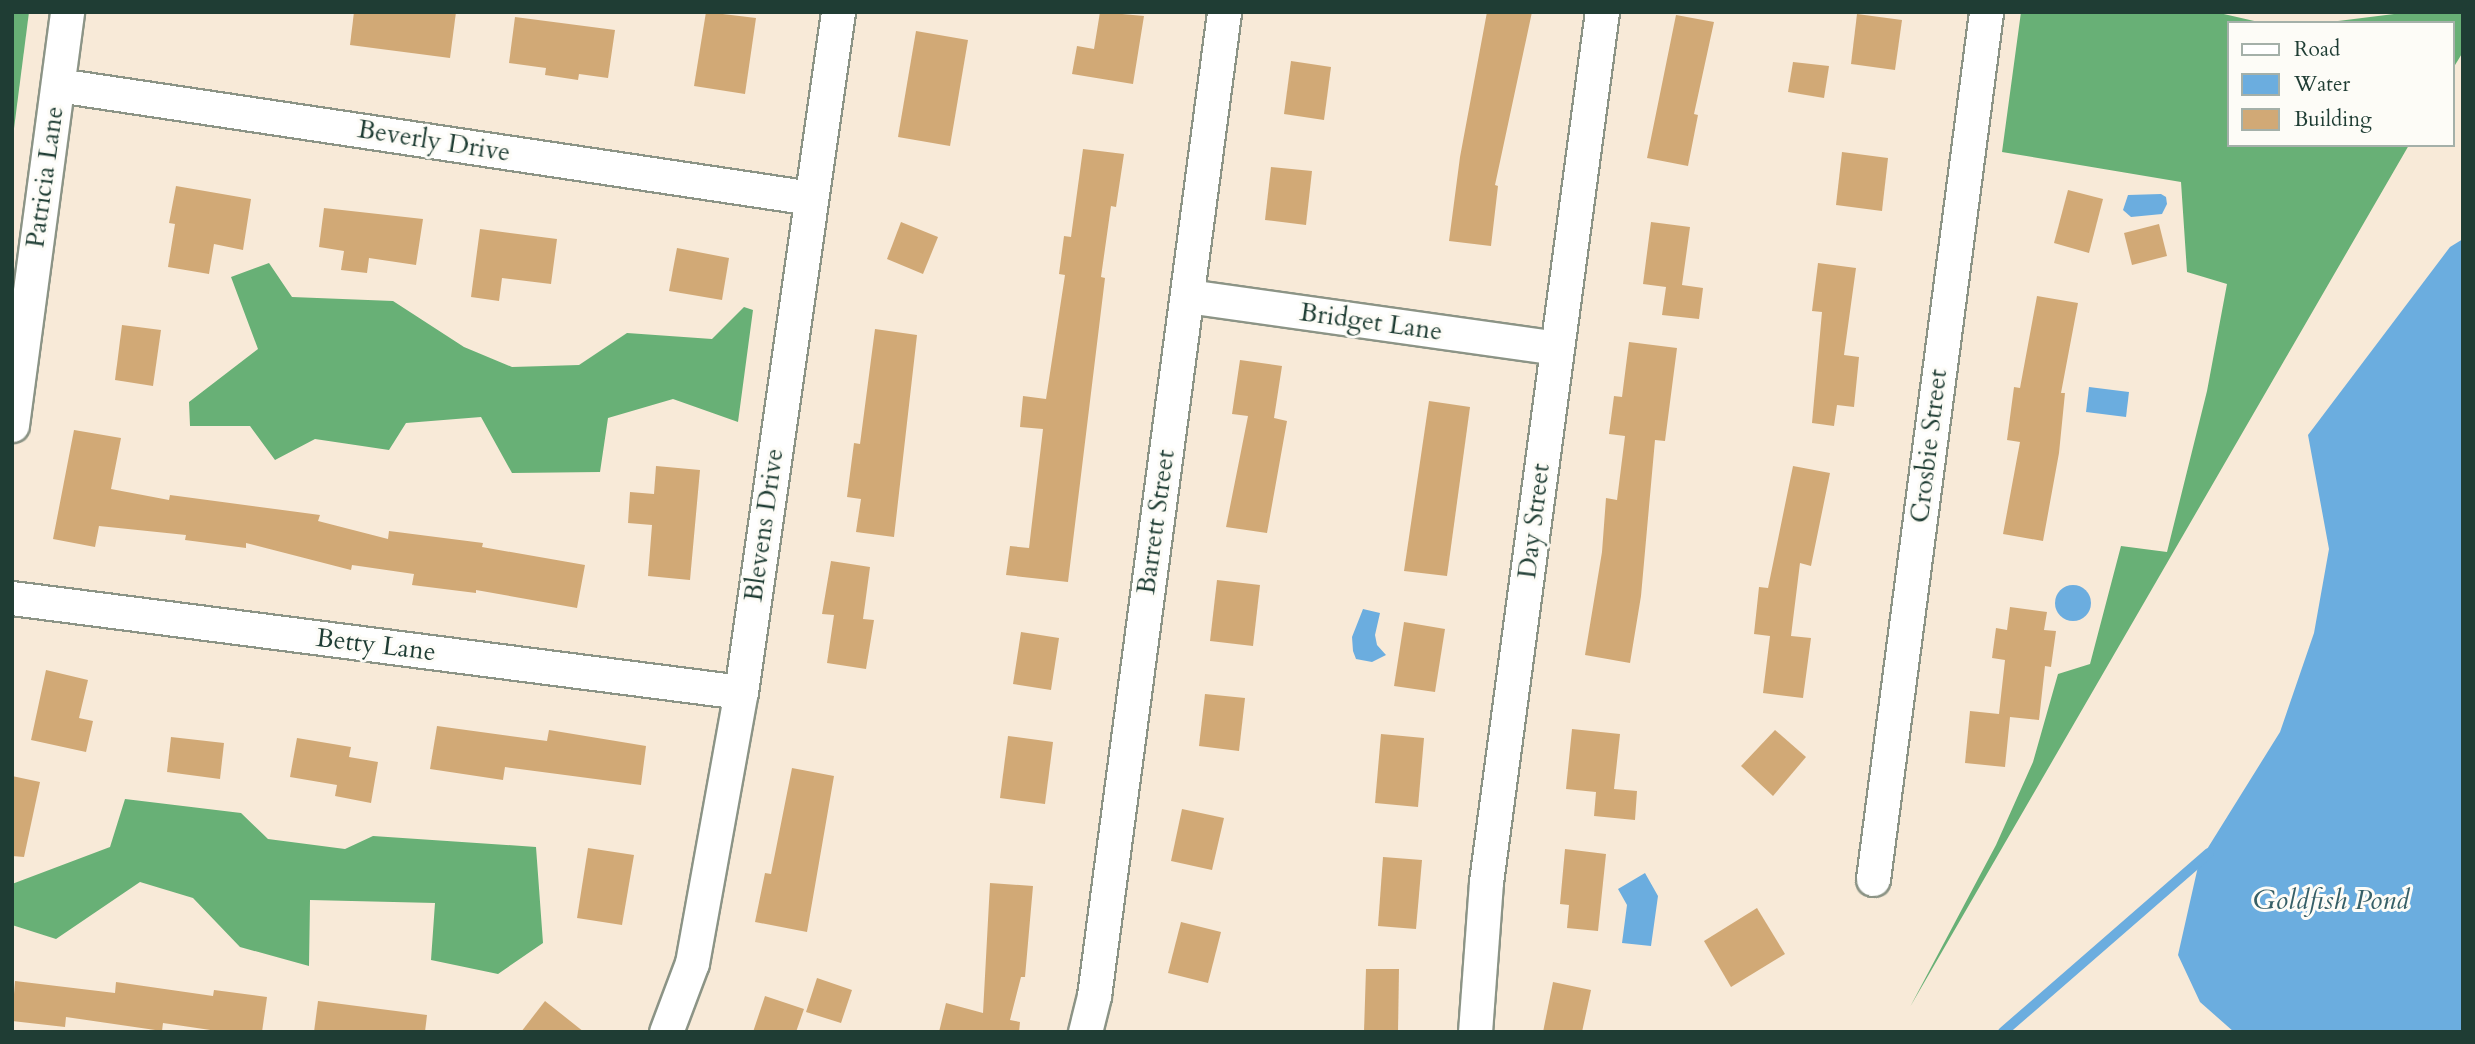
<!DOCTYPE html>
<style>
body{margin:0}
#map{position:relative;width:2475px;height:1044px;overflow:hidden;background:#f8ead8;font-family:Cardo,serif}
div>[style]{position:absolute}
.forest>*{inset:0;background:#68b076}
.water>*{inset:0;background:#6baddf}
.round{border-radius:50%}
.stream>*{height:10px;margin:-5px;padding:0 5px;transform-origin:5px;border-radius:5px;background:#6baddf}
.building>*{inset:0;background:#d1a976}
.roads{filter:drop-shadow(2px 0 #8c9486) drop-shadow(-2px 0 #8c9486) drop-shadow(0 2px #8c9486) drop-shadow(0 -2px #8c9486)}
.minor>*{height:33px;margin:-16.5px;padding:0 16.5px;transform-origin:16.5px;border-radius:16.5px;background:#fff}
span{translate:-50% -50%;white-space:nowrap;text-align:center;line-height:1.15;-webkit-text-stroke:6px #fdfcf7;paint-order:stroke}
.street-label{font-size:26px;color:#1f3d34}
.water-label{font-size:28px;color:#365f67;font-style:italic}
.frame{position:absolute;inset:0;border:14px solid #1f3d34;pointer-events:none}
.legend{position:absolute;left:2227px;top:21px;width:228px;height:126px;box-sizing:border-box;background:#fdfcf7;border:2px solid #a4b0a9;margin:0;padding:9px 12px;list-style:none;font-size:21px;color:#1f3d34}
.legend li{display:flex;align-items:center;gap:14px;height:35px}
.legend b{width:35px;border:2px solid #a4b0a9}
</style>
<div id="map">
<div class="forest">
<div style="clip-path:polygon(12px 12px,29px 12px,12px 144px)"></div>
<div style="clip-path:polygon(2021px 12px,2215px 12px,2263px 23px,2228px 23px,2228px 145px,2409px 145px,1910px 1007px,1996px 845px,2033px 762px,2058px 674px,2090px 664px,2121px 546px,2167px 552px,2207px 391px,2227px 284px,2187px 272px,2181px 182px,2002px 152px)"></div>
<div style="clip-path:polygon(2410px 12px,2463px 12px,2463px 52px,2452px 70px,2452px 23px,2322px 23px)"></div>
<div style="clip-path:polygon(269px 263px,292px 297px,393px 301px,464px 347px,512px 367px,579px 365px,627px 333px,712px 339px,744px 307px,753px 310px,738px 422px,673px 399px,608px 418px,600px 472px,512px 473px,481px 417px,406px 423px,389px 450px,315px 439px,275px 460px,250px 426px,190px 426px,189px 402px,258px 349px,231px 277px)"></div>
<div style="clip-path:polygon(125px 799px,241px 813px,268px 839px,345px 849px,373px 836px,536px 847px,543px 943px,498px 974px,431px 960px,435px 903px,310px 900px,309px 966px,240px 947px,193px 898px,140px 882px,56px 939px,12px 925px,12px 884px,110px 847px)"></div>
</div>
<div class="water">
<div style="clip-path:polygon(2161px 194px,2166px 197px,2167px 204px,2162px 214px,2131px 217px,2123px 210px,2128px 195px)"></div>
<div style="clip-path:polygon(2463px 239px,2463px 1032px,2234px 1032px,2200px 1002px,2178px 955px,2199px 862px,2280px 732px,2314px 633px,2329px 549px,2308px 435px,2450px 247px)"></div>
<div style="clip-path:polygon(2089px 387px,2129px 392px,2126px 417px,2086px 412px)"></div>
<div class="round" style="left:2055px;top:585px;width:36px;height:36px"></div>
<div style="clip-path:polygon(1363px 609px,1380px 613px,1375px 635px,1377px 645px,1386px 655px,1372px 662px,1356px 659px,1353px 651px,1352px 637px)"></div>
<div style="clip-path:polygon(1645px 873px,1658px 896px,1651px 946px,1622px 943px,1627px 905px,1618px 889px)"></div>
</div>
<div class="stream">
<div style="left:2003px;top:1032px;width:273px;rotate:-41deg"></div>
</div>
<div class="building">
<div style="clip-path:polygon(354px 12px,456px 12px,450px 58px,350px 45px)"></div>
<div style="clip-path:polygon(706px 12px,756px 18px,745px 94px,694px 86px)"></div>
<div style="clip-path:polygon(1100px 12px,1144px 16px,1133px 84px,1072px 74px,1077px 46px,1094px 49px)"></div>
<div style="clip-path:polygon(1487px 12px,1532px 12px,1495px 185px,1498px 186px,1491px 246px,1449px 241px,1460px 157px)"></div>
<div style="clip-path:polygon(1857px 14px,1902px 20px,1895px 70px,1851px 64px)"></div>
<div style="clip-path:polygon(1676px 15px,1714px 22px,1694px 114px,1698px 115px,1688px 166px,1647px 158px)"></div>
<div style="clip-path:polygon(515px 17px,615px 30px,608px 78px,579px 74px,578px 80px,545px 75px,546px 68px,509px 63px)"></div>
<div style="clip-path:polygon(916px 31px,968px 40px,950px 146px,898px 137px)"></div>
<div style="clip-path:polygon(1291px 61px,1331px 67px,1324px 120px,1284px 114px)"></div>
<div style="clip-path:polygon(1793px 62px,1829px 66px,1824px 98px,1788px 92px)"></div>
<div style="clip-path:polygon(1083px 149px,1124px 154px,1116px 207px,1111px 206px,1101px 277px,1105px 278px,1068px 582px,1006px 575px,1010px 546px,1029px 548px,1043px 429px,1020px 427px,1023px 396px,1046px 399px,1065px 275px,1059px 274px,1064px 236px,1071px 237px)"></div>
<div style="clip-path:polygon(1842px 152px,1888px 158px,1882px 211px,1836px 205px)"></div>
<div style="clip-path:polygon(1271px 167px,1312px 171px,1306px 225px,1265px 220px)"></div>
<div style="clip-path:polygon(176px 186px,251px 199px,243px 250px,214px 244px,209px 274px,168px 267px,175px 224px,169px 223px)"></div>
<div style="clip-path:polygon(2068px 190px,2103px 199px,2089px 253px,2054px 243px)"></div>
<div style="clip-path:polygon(324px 208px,423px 219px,416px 265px,369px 258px,367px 273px,341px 270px,344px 251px,319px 247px)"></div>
<div style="clip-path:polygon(901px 222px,938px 237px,923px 274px,887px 259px)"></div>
<div style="clip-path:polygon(1651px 222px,1690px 227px,1682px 285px,1703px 288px,1699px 319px,1662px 315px,1666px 287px,1643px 284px)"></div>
<div style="clip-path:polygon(2159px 224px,2167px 256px,2132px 265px,2124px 233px)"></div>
<div style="clip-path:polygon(480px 229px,557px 239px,551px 284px,502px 278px,499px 301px,471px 297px)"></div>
<div style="clip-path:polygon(677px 248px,729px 258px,722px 300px,669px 291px)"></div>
<div style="clip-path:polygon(1818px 263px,1856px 268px,1844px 355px,1859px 357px,1854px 407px,1837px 405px,1834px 426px,1812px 423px,1822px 312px,1812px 311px)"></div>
<div style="clip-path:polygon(2037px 296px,2078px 303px,2061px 393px,2065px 393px,2059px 453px,2043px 541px,2003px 534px,2020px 442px,2007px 440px,2014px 387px,2020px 388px)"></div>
<div style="clip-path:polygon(122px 325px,161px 330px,153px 386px,115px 380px)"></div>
<div style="clip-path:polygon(875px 329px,917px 335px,894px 537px,856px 532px,861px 499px,847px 497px,854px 443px,860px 444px)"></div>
<div style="clip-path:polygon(1629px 342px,1677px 348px,1665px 441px,1655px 440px,1641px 596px,1630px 663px,1585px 655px,1602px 552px,1606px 498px,1617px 500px,1625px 436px,1609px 434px,1614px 396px,1622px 397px)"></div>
<div style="clip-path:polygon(1240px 360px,1282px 366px,1274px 418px,1287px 421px,1267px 533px,1226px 527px,1248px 416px,1232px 414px)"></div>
<div style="clip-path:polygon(1429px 401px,1470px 407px,1447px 576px,1404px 571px)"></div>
<div style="clip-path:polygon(74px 430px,121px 438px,111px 489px,169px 500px,170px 495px,320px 515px,318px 521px,388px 539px,389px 531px,483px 543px,482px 547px,585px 565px,577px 608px,476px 590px,476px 593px,412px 585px,414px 574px,352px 565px,351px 570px,246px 543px,246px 548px,185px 540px,186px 535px,99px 526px,95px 547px,53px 539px)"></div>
<div style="clip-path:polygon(656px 466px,700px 470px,690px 580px,648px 576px,652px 525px,628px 523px,630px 492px,654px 494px)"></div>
<div style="clip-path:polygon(1793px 466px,1830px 473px,1811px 566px,1800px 563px,1791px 636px,1811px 638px,1803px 698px,1763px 693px,1770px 636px,1754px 634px,1759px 587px,1768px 588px)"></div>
<div style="clip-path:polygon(831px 561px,870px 567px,863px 619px,874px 620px,866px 669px,827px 663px,834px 615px,822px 614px)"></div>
<div style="clip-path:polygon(1217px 580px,1260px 585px,1253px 646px,1210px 641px)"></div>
<div style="clip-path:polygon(2010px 607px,2047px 612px,2044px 630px,2056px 631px,2051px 667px,2045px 666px,2039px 720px,2010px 717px,2005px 767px,1965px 763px,1970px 711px,1999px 714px,2005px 660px,1992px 658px,1996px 628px,2007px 630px)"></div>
<div style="clip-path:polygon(1404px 622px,1445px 629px,1435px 692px,1394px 686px)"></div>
<div style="clip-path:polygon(1021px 632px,1059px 638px,1051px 690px,1013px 684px)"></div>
<div style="clip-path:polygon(46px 670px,88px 680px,79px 718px,93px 721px,86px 752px,31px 740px)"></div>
<div style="clip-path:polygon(1205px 694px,1245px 698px,1239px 751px,1199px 746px)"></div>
<div style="clip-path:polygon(437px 726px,547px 741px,549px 730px,646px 746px,641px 785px,505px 767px,503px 780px,430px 769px)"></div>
<div style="clip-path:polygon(1572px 729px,1620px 734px,1614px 789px,1637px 791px,1635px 820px,1594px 816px,1596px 792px,1566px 789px)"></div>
<div style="clip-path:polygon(1775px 730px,1806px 757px,1773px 796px,1741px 766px)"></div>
<div style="clip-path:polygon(1381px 734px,1424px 738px,1418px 807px,1375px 803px)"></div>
<div style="clip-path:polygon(1008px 736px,1053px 742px,1045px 804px,1000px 798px)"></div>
<div style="clip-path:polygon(171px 737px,224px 743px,220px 779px,167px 772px)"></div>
<div style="clip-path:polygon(297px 738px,351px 747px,349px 757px,378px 762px,371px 803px,335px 796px,337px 785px,290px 777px)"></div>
<div style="clip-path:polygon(792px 768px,834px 776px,807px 932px,755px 922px,765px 873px,771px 874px)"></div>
<div style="clip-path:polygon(12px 776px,40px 782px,24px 857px,12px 856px)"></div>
<div style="clip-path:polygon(1182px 809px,1224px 818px,1212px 870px,1171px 861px)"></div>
<div style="clip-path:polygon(588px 848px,634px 855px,622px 925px,577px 918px)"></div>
<div style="clip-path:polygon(1565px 849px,1606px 854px,1598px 931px,1567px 928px,1569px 905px,1560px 904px)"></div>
<div style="clip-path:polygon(1383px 857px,1422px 860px,1416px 929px,1378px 926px)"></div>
<div style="clip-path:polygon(990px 883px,1033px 886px,1025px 977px,1021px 977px,1010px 1020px,1020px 1022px,1019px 1032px,939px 1032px,946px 1003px,983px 1013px)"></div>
<div style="clip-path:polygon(1757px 908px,1785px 954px,1731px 987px,1704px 941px)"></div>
<div style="clip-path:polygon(1181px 922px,1221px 932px,1208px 983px,1168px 973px)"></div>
<div style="clip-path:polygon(1366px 969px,1399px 969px,1398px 1032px,1364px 1032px)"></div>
<div style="clip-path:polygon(817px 978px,852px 990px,841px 1023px,806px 1012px)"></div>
<div style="clip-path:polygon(15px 981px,115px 993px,116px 982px,213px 996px,214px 990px,267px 997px,262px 1032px,224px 1032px,163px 1023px,162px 1031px,66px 1017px,65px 1027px,12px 1021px)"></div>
<div style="clip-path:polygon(1553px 982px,1591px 990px,1582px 1032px,1543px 1032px)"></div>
<div style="clip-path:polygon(765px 996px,804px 1009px,796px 1032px,753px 1032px)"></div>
<div style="clip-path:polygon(318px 1001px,427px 1015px,425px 1032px,314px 1032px)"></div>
<div style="clip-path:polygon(545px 1001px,584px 1032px,521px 1032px)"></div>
</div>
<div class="roads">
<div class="minor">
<div style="left:58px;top:85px;width:761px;rotate:8.53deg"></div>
<div style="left:1187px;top:296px;width:373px;rotate:8deg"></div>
<div style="left:12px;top:425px;width:417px;rotate:-82.4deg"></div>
<div style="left:12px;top:598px;width:735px;rotate:7.35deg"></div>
<div style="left:1873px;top:879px;width:874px;rotate:-82.57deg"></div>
<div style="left:666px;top:1032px;width:74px;rotate:-69.4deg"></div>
<div style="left:692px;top:963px;width:275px;rotate:-79.8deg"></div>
<div style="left:741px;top:692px;width:687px;rotate:-81.88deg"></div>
<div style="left:1085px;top:1032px;width:37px;rotate:-76deg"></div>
<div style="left:1094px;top:996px;width:993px;rotate:-82.47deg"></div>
<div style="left:1475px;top:1032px;width:150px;rotate:-85.8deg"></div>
<div style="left:1486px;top:882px;width:878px;rotate:-82.41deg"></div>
</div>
</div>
<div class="street-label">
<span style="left:434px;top:141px;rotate:9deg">Beverly Drive</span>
<span style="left:45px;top:177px;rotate:-82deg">Patricia Lane</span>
<span style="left:1371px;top:322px;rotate:8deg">Bridget Lane</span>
<span style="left:1929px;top:446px;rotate:-83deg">Crosbie Street</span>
<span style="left:1534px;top:521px;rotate:-83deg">Day Street</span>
<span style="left:1156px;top:522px;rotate:-82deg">Barrett Street</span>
<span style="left:764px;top:525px;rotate:-82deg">Blevens Drive</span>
<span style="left:376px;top:645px;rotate:7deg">Betty Lane</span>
</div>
<div class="water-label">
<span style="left:2331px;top:900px">Goldfish Pond</span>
</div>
<div class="frame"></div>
<ul class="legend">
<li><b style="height:9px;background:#fff"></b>Road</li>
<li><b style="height:19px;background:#6baddf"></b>Water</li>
<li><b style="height:19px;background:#d1a976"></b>Building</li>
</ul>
</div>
